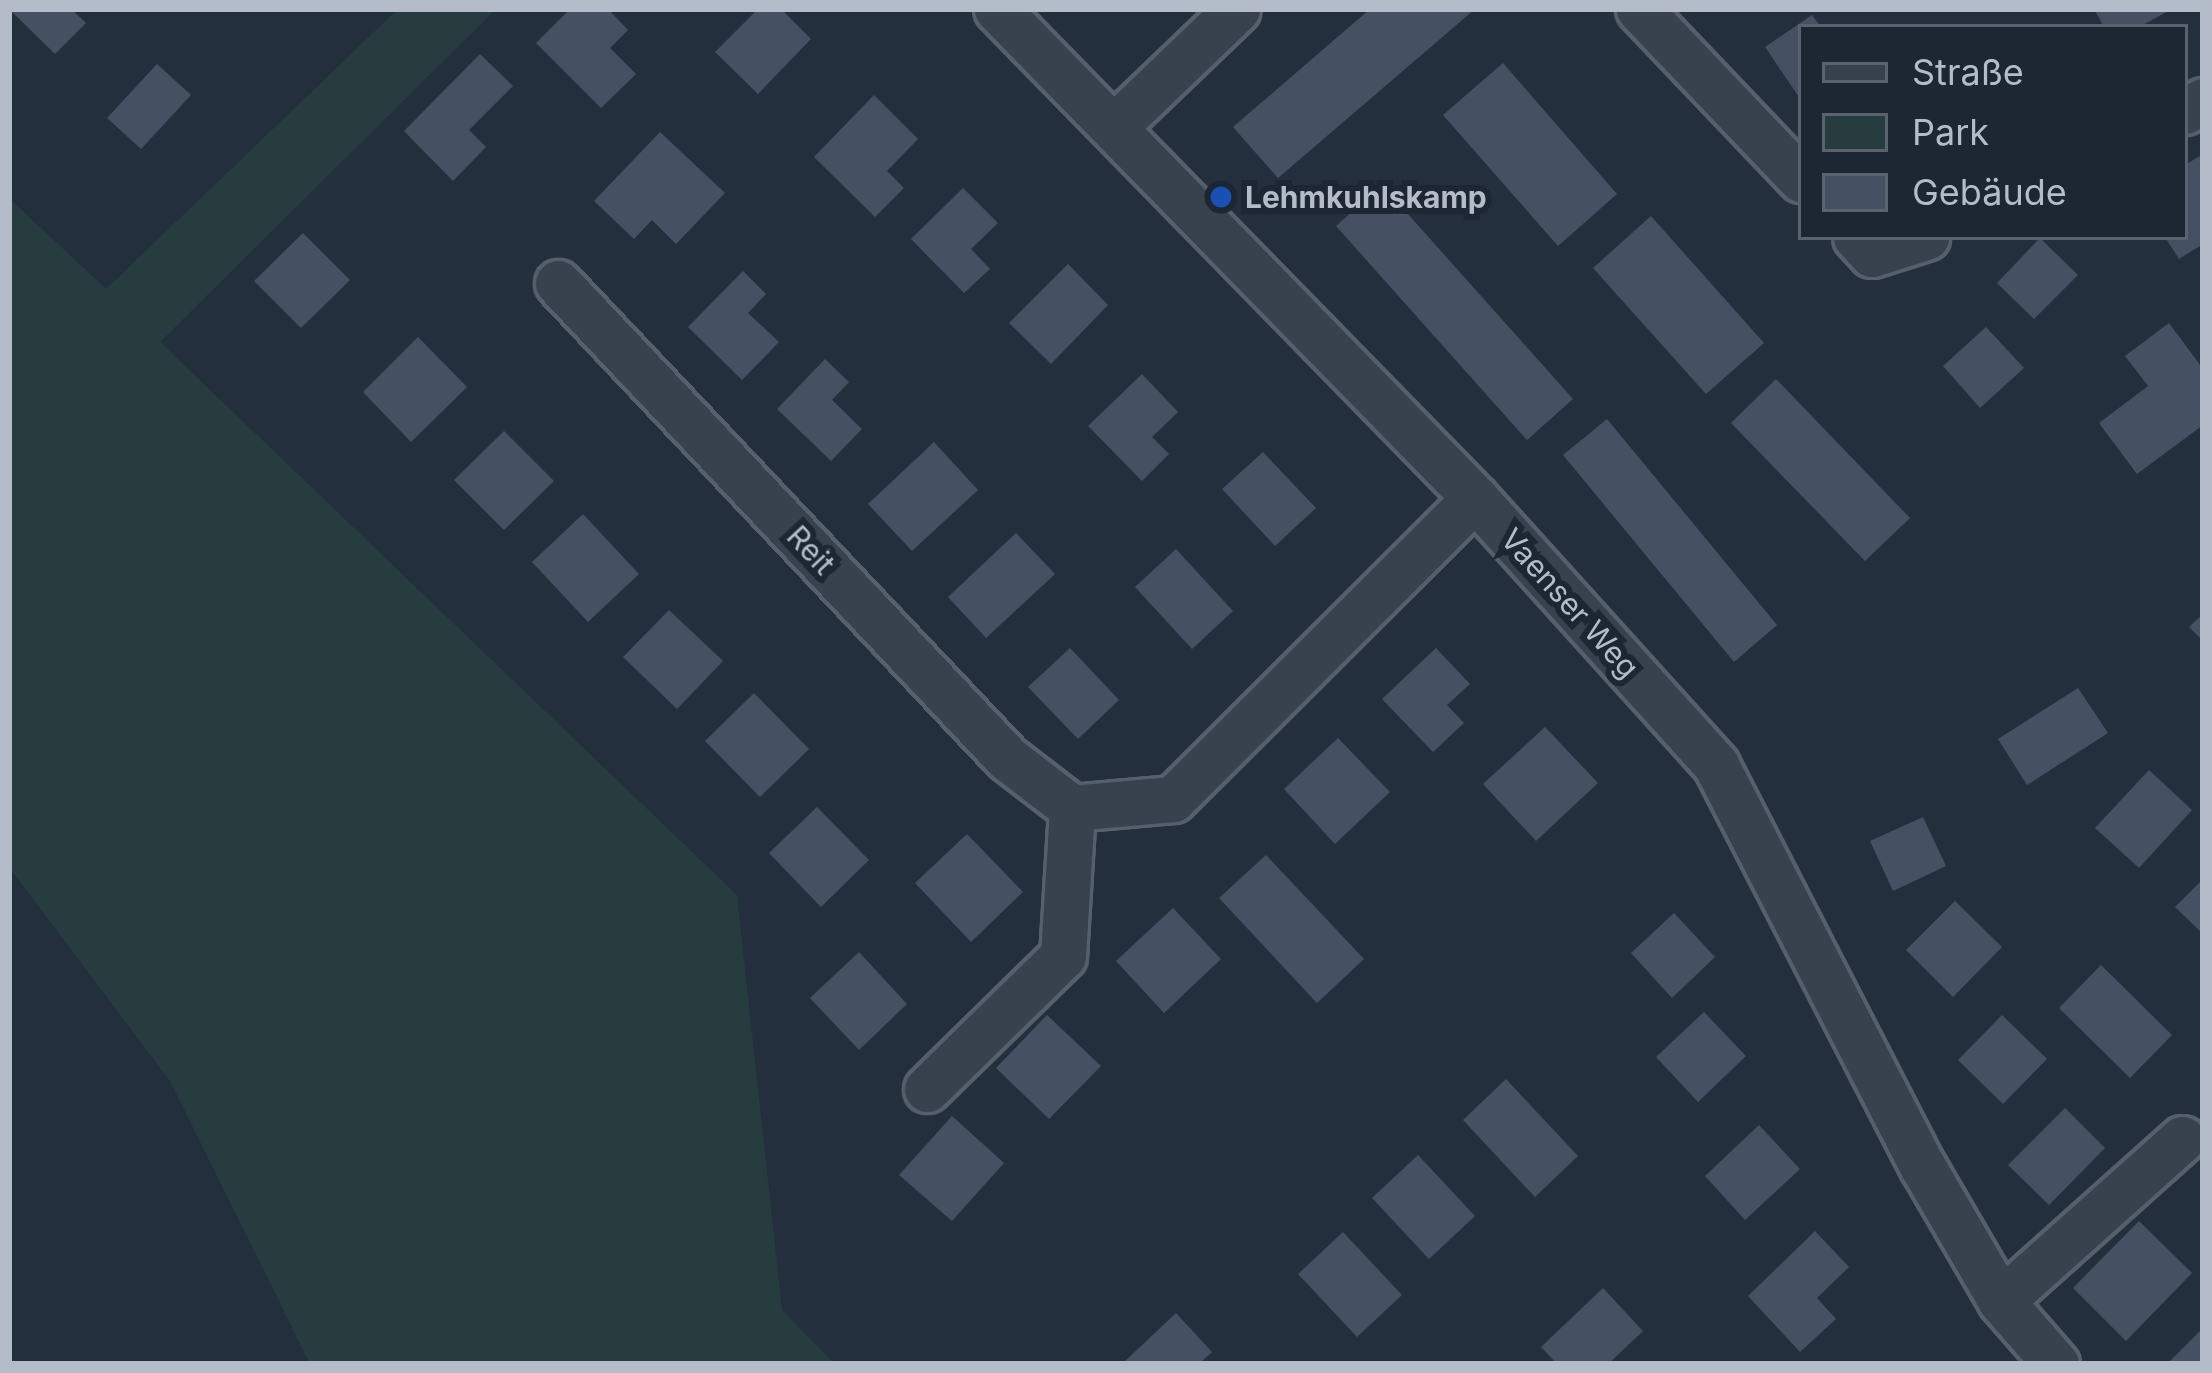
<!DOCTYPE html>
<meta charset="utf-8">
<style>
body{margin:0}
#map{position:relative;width:2212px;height:1373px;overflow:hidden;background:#242f3e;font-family:Inter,sans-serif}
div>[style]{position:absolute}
.green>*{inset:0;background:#263c3f}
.building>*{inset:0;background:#455162}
.roads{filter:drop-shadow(3px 0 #565f6c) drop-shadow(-3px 0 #565f6c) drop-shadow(0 3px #565f6c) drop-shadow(0 -3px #565f6c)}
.minor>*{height:45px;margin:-22.5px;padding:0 22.5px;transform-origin:22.5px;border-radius:22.5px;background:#38414e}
.dots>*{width:33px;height:33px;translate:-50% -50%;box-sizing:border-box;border:6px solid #1d2633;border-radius:50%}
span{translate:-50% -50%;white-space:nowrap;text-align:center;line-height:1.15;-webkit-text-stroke:12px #1d2633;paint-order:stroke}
.poi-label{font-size:30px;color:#b4bcc9;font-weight:700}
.left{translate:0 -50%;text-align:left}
.street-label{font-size:30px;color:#b4bcc9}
.frame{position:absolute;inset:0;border:12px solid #b4bcc9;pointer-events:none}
.legend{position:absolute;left:1798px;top:24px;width:390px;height:216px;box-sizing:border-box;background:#1d2633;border:3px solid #59626f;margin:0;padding:15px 21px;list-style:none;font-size:36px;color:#b4bcc9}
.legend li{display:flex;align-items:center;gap:24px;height:60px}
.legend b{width:60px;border:3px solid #59626f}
</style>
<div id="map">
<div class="green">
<div style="clip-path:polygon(398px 9px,496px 9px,160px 342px,737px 895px,782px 1310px,835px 1364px,310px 1364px,170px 1081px,9px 867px,9px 198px,106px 289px)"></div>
</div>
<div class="building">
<div style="clip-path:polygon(9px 9px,71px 9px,86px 23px,55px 54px)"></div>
<div style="clip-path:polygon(570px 9px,608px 9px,628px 30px,610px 48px,636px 74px,601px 108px,536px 43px)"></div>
<div style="clip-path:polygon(758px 9px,781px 9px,811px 39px,758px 94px,715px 52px)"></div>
<div style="clip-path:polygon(1370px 9px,1475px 9px,1278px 178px,1233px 127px)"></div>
<div style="clip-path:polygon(2094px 9px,2172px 9px,2139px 27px,2104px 27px)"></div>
<div style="clip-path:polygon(1812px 15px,1821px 27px,1801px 27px,1801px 100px,1765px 47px)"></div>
<div style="clip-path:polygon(480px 54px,513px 86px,469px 130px,486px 147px,453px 181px,404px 131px)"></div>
<div style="clip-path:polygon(1503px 63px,1617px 194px,1558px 246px,1443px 115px)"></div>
<div style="clip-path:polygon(157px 64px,191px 95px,141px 149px,107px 118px)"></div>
<div style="clip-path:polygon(874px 95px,918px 139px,887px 171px,904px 188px,875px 217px,814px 157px)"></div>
<div style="clip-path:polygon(660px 132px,725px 193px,676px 244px,652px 220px,634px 239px,594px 201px)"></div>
<div style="clip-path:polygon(2203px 154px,2203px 244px,2179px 259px,2165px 237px,2185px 237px,2185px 165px)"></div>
<div style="clip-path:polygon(1382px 185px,1573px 399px,1527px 440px,1336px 226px)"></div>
<div style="clip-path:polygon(963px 188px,998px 223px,971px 249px,990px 269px,964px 293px,911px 239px)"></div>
<div style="clip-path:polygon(1651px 216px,1764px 343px,1706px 394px,1593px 268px)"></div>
<div style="clip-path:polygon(303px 233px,350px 280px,301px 328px,254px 281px)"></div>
<div style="clip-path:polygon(2040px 238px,2078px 275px,2034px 319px,1997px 283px)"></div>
<div style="clip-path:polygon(1068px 264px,1108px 305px,1051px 364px,1009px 323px)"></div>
<div style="clip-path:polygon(743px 271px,766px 294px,748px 313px,779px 342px,742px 380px,688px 327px)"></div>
<div style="clip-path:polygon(2169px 323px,2203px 369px,2203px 425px,2137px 474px,2099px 423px,2148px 386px,2125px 356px)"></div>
<div style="clip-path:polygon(1986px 327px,2024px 368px,1980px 408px,1943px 366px)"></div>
<div style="clip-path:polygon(418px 337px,467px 387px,411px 442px,363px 392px)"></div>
<div style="clip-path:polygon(825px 359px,849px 382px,832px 400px,862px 429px,831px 461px,777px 409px)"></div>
<div style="clip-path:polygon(1142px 374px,1178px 412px,1152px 437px,1169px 454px,1142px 481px,1088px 426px)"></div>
<div style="clip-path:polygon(1776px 379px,1910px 518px,1865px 561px,1731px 423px)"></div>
<div style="clip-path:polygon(1607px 419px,1777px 625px,1734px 662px,1563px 455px)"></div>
<div style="clip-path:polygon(504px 431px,554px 481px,504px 530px,454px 480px)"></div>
<div style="clip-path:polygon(934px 442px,978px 490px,912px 551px,868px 504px)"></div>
<div style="clip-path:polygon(1263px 452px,1316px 508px,1275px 546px,1222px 489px)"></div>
<div style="clip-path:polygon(583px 514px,639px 574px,588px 622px,532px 562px)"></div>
<div style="clip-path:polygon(1016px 533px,1055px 574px,986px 638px,948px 597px)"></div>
<div style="clip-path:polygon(1176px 549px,1233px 611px,1192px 649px,1135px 587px)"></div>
<div style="clip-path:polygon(669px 610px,723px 661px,677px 709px,623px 657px)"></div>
<div style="clip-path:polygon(2203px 614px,2203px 641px,2189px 627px)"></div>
<div style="clip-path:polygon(1070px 648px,1119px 700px,1078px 739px,1028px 687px)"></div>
<div style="clip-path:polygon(1436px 648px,1470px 684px,1447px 705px,1464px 723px,1433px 752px,1382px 699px)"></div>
<div style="clip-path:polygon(2078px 688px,2108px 733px,2027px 785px,1998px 739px)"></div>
<div style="clip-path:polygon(754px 693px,809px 749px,760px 797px,705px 741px)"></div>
<div style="clip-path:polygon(1545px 727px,1598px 783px,1536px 841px,1483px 784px)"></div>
<div style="clip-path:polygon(1338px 738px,1390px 792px,1335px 844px,1284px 789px)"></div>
<div style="clip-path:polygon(2149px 770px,2192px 810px,2139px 868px,2095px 828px)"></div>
<div style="clip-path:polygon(817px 807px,869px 860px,821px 907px,769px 853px)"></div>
<div style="clip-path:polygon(1923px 817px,1946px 866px,1893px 891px,1870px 841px)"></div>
<div style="clip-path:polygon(967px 834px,1023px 892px,971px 942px,915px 883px)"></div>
<div style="clip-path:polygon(1266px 855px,1364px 959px,1317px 1003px,1219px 898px)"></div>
<div style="clip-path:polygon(2203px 879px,2203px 934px,2175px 907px)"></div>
<div style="clip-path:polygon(1955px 901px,2002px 947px,1953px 997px,1906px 950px)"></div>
<div style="clip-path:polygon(1173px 908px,1221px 959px,1164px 1013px,1116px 961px)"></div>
<div style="clip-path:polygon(1674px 913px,1715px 957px,1672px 998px,1631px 953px)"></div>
<div style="clip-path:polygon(859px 952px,907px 1004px,859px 1050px,810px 998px)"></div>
<div style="clip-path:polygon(2101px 965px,2172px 1035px,2130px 1078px,2059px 1008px)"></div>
<div style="clip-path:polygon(1704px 1012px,1746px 1056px,1698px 1102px,1656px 1057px)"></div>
<div style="clip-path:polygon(1047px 1015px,1101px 1066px,1049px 1119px,996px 1068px)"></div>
<div style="clip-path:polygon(2002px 1015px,2047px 1059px,2003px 1104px,1958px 1060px)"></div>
<div style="clip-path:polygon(1506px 1079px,1578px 1156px,1535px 1197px,1463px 1120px)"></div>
<div style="clip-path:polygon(2065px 1108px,2105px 1148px,2049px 1205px,2008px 1165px)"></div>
<div style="clip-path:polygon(952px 1116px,1004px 1163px,952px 1221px,899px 1175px)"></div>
<div style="clip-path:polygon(1759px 1125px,1800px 1169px,1745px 1220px,1705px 1176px)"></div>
<div style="clip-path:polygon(1418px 1155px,1475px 1216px,1429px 1259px,1372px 1198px)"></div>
<div style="clip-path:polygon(2139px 1221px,2192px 1273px,2126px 1341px,2073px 1288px)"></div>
<div style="clip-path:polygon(1815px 1231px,1849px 1267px,1817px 1298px,1836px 1319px,1800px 1352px,1748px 1296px)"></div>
<div style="clip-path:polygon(1343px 1232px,1402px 1295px,1357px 1337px,1298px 1274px)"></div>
<div style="clip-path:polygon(1603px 1288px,1643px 1331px,1608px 1364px,1557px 1364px,1541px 1347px)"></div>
<div style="clip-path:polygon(1176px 1313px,1212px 1352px,1199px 1364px,1122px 1364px)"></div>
<div style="clip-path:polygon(2203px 1328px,2203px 1364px,2167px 1364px)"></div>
</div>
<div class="roads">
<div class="minor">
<div style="left:997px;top:9px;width:684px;rotate:45.65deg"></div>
<div style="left:1475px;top:498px;width:360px;rotate:47.9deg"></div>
<div style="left:1716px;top:765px;width:452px;rotate:62.8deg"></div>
<div style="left:1923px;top:1167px;width:155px;rotate:59.8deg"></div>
<div style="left:2001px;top:1301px;width:84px;rotate:48.9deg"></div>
<div style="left:1639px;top:9px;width:235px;rotate:46.4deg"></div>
<div style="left:2185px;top:111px;width:21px;rotate:-29deg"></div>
<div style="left:1114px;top:127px;width:170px;rotate:-43.8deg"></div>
<div style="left:1856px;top:237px;width:23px;rotate:47deg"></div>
<div style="left:1872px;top:254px;width:57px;rotate:-17.5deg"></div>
<div style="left:558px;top:283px;width:654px;rotate:46.61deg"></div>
<div style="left:1007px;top:758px;width:82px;rotate:37.6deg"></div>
<div style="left:1072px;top:808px;width:101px;rotate:-5.1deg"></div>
<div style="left:1173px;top:799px;width:426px;rotate:-44.9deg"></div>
<div style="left:927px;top:1089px;width:190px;rotate:-44.4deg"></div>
<div style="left:1063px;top:956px;width:148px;rotate:-86.5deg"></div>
<div style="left:2001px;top:1301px;width:243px;rotate:-41.8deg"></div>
</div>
</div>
<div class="dots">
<div style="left:1221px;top:197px;background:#1a4fb4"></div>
</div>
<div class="poi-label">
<span class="left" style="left:1245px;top:197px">Lehmkuhlskamp</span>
</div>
<div class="street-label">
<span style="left:811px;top:550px;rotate:47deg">Reit</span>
<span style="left:1570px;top:603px;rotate:48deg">Vaenser Weg</span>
</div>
<div class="frame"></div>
<ul class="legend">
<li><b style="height:15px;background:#38414e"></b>Straße</li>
<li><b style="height:33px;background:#263c3f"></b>Park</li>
<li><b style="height:33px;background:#455162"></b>Gebäude</li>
</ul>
</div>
